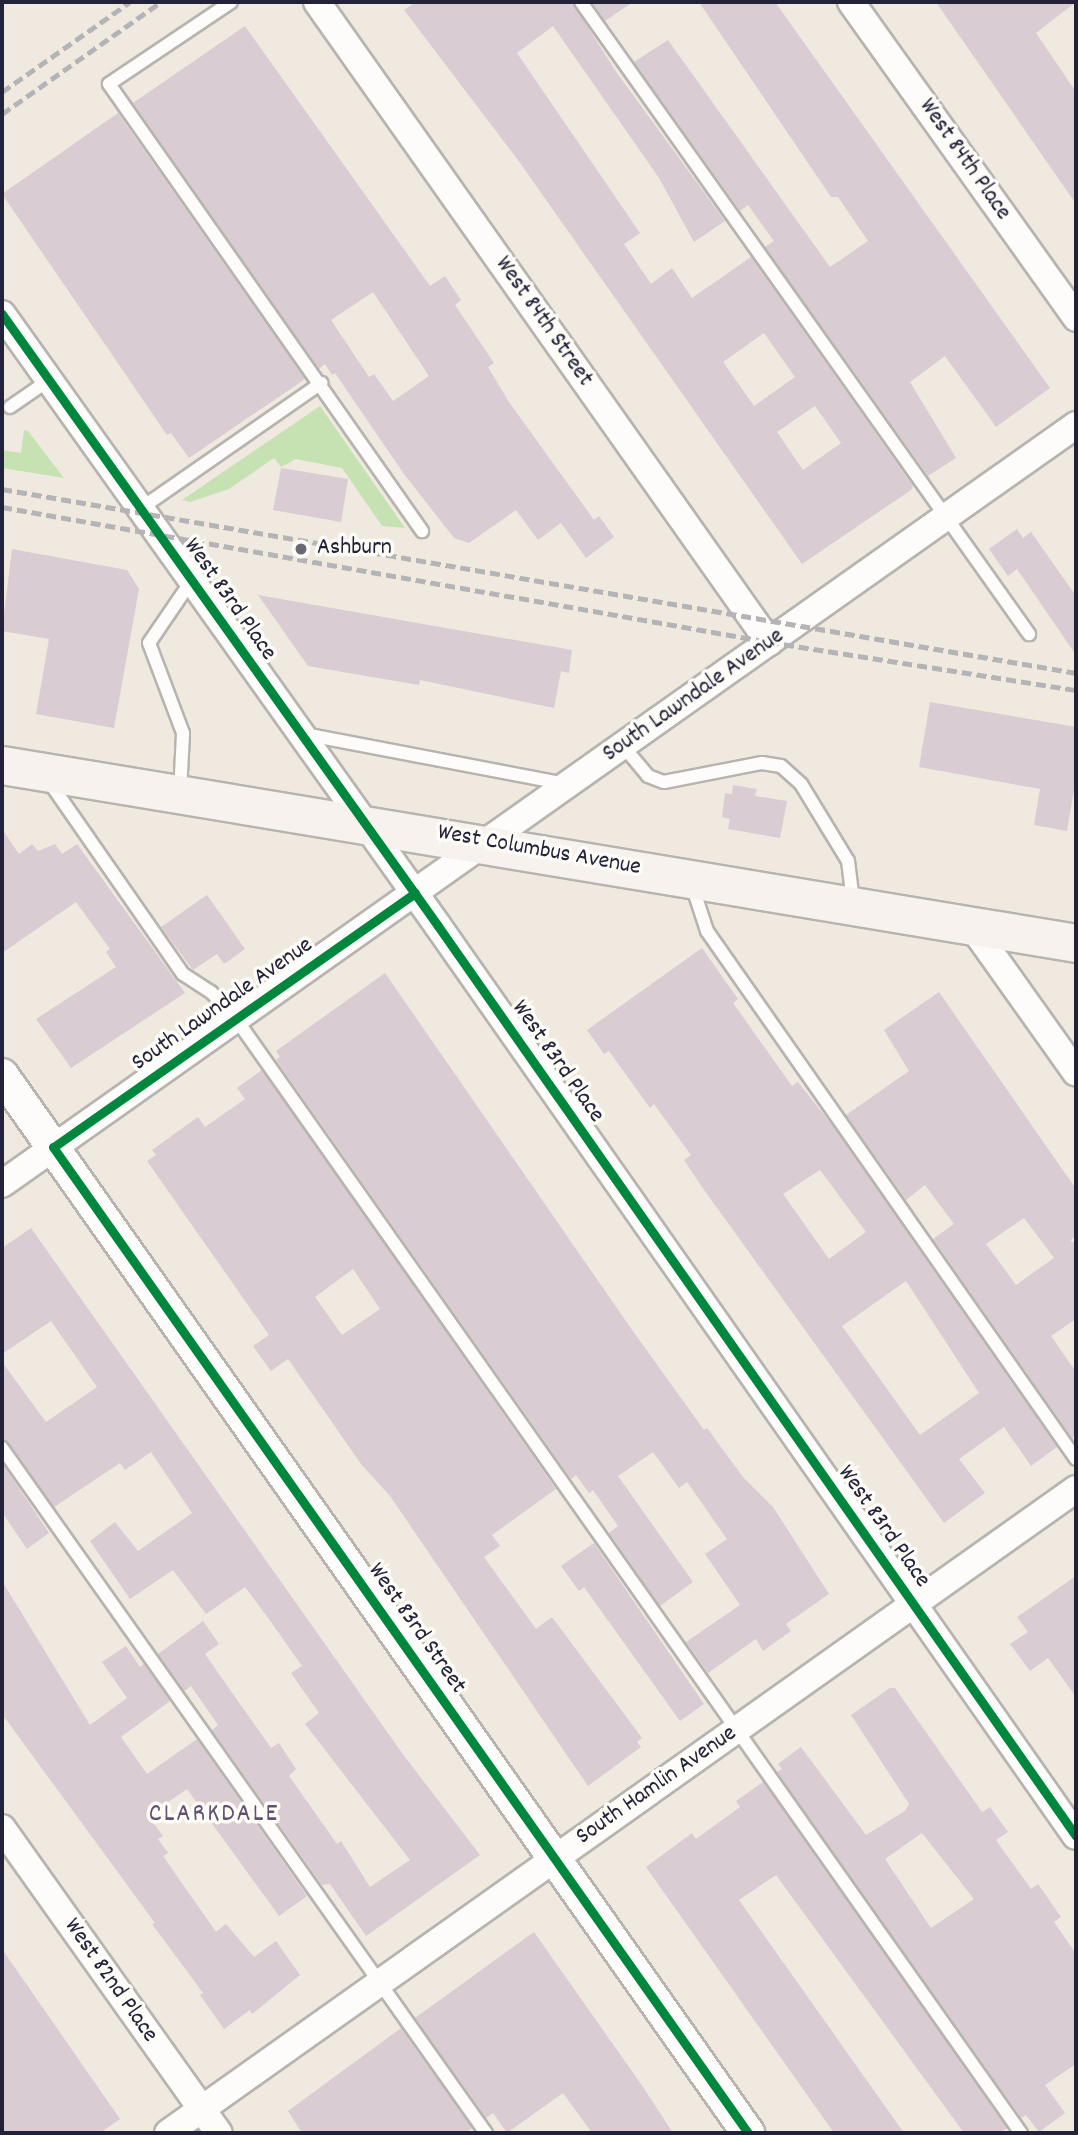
<!DOCTYPE html>
<style>
body{margin:0}
#map{position:relative;width:1078px;height:2135px;overflow:hidden;background:#efe9df;font-family:Dekko,sans-serif}
div>[style]{position:absolute}
.green>*{inset:0;background:#c7e2b2}
.building>*{inset:0;background:#daccd3}
.roads{filter:drop-shadow(2px 0 #b7b4b0) drop-shadow(-2px 0 #b7b4b0) drop-shadow(0 2px #b7b4b0) drop-shadow(0 -2px #b7b4b0)}
.service>*{height:12px;margin:-6px;padding:0 6px;transform-origin:6px;border-radius:6px;background:#fdfcfa}
.minor>*{height:26px;margin:-13px;padding:0 13px;transform-origin:13px;border-radius:13px;background:#fdfcfa}
.tertiary>*{height:32px;margin:-16px;padding:0 16px;transform-origin:16px;border-radius:16px;background:#fdfcfa}
.secondary>*{height:37px;margin:-18.5px;padding:0 18.5px;transform-origin:18.5px;border-radius:18.5px;background:#f7f2ed}
.rail>*{height:5px;margin-top:-2.5px;transform-origin:0;background:repeating-linear-gradient(90deg,#b4b3b5 0 10px,transparent 0 15px)}
.cycleway>*{height:9px;margin:-4.5px;padding:0 4.5px;transform-origin:4.5px;border-radius:4.5px;background:#00873e}
.dots>*{width:19px;height:19px;translate:-50% -50%;box-sizing:border-box;border:4px solid #fdfcf7;border-radius:50%}
span{translate:-50% -50%;white-space:nowrap;text-align:center;line-height:1.15;-webkit-text-stroke:7px #fdfcf7;paint-order:stroke}
.street-label{font-size:24px;color:#22223b}
.poi-label{font-size:24px;color:#22223b}
.left{translate:0 -50%;text-align:left}
.neighbourhood-label{font-size:26px;color:#624f73;letter-spacing:2px}
.frame{position:absolute;inset:0;border:4px solid #22223b;pointer-events:none}
</style>
<div id="map">
<div class="green">
<div style="clip-path:polygon(320px 406px,405px 528px,382px 526px,342px 468px,296px 459px,281px 467px,274px 458px,229px 489px,190px 502px,182px 500px)"></div>
<div style="clip-path:polygon(24px 430px,28px 431px,64px 478px,2px 468px,2px 450px,21px 453px)"></div>
</div>
<div class="building">
<div style="clip-path:polygon(evenodd,416px 2px,572px 2px,617px 73px,725px 221px,694px 242px,659px 178px,553px 26px,517px 53px,640px 233px,624px 244px,651px 284px,672px 268px,692px 298px,751px 257px,913px 486px,911px 490px,802px 564px,518px 160px,404px 10px,416px 2px,764px 333px,795px 377px,754px 406px,723px 362px,764px 333px,416px 2px,815px 406px,841px 443px,803px 470px,777px 432px,815px 406px)"></div>
<div style="clip-path:polygon(592px 2px,633px 2px,605px 21px)"></div>
<div style="clip-path:polygon(699px 2px,775px 2px,1050px 388px,996px 427px,945px 356px,910px 382px,956px 458px,928px 476px,765px 247px,774px 241px,748px 205px,740px 211px,634px 62px,668px 40px,830px 267px,868px 241px,838px 197px,831px 197px)"></div>
<div style="clip-path:polygon(936px 2px,1076px 2px,1036px 33px,1076px 92px,1076px 204px)"></div>
<div style="clip-path:polygon(evenodd,245px 26px,430px 286px,445px 276px,461px 300px,455px 305px,494px 363px,488px 367px,509px 402px,594px 520px,599px 516px,614px 537px,586px 558px,561px 523px,538px 540px,516px 510px,469px 543px,454px 538px,404px 474px,335px 373px,332px 375px,325px 364px,319px 369px,133px 103px,245px 26px,373px 292px,429px 376px,393px 401px,374px 374px,369px 377px,331px 320px,373px 292px)"></div>
<div style="clip-path:polygon(118px 113px,305px 379px,189px 458px,171px 433px,167px 435px,2px 194px)"></div>
<div style="clip-path:polygon(281px 468px,348px 479px,341px 522px,273px 510px)"></div>
<div style="clip-path:polygon(1017px 529px,1023px 538px,1031px 532px,1076px 596px,1076px 655px,1017px 569px,1008px 576px,989px 549px)"></div>
<div style="clip-path:polygon(12px 549px,127px 570px,139px 589px,114px 728px,36px 714px,49px 639px,2px 631px)"></div>
<div style="clip-path:polygon(258px 595px,572px 650px,569px 673px,561px 671px,554px 708px,420px 680px,419px 685px,308px 666px)"></div>
<div style="clip-path:polygon(930px 702px,1076px 727px,1076px 778px,1067px 831px,1034px 825px,1040px 789px,919px 767px)"></div>
<div style="clip-path:polygon(733px 785px,757px 789px,755px 796px,787px 801px,780px 838px,728px 829px,730px 819px,722px 817px,725px 793px,732px 794px)"></div>
<div style="clip-path:polygon(2px 829px,19px 854px,32px 844px,38px 851px,55px 844px,62px 854px,77px 844px,185px 993px,71px 1068px,36px 1019px,116px 967px,106px 952px,110px 949px,76px 902px,2px 953px)"></div>
<div style="clip-path:polygon(207px 895px,245px 949px,224px 964px,217px 954px,193px 970px,161px 927px)"></div>
<div style="clip-path:polygon(evenodd,702px 948px,738px 999px,733px 1003px,792px 1086px,798px 1082px,832px 1125px,1057px 1447px,1031px 1466px,1004px 1427px,959px 1459px,985px 1493px,944px 1523px,702px 1187px,684px 1160px,691px 1155px,654px 1104px,650px 1108px,609px 1051px,604px 1054px,587px 1030px,702px 948px,820px 1170px,866px 1232px,829px 1259px,783px 1194px,820px 1170px,702px 948px,906px 1281px,979px 1393px,920px 1435px,842px 1326px,906px 1281px)"></div>
<div style="clip-path:polygon(385px 973px,630px 1327px,704px 1430px,707px 1428px,743px 1477px,773px 1507px,829px 1594px,786px 1624px,791px 1631px,763px 1651px,756px 1639px,708px 1673px,686px 1642px,740px 1605px,705px 1554px,727px 1539px,687px 1482px,679px 1488px,653px 1452px,618px 1476px,693px 1582px,660px 1606px,609px 1533px,618px 1526px,593px 1490px,589px 1493px,576px 1475px,571px 1479px,276px 1060px,280px 1057px,276px 1051px)"></div>
<div style="clip-path:polygon(evenodd,939px 992px,1076px 1189px,1076px 1235px,1070px 1241px,1076px 1243px,1076px 1319px,1051px 1336px,1076px 1372px,1076px 1434px,1072px 1438px,933px 1239px,954px 1224px,925px 1185px,906px 1200px,846px 1115px,909px 1071px,884px 1030px,939px 992px,1024px 1218px,1054px 1258px,1016px 1285px,986px 1244px,1024px 1218px)"></div>
<div style="clip-path:polygon(evenodd,262px 1070px,556px 1489px,492px 1535px,500px 1546px,484px 1557px,536px 1629px,552px 1617px,642px 1738px,637px 1742px,641px 1747px,588px 1786px,390px 1496px,361px 1464px,288px 1359px,271px 1371px,253px 1346px,269px 1335px,147px 1161px,156px 1155px,152px 1150px,198px 1117px,205px 1127px,245px 1099px,237px 1088px,262px 1070px,353px 1269px,380px 1309px,342px 1335px,315px 1297px,353px 1269px)"></div>
<div style="clip-path:polygon(31px 1228px,402px 1753px,480px 1855px,366px 1936px,330px 1884px,322px 1885px,212px 1730px,218px 1725px,191px 1686px,184px 1691px,158px 1654px,203px 1621px,219px 1644px,205px 1654px,271px 1748px,279px 1743px,296px 1769px,289px 1776px,337px 1844px,341px 1841px,370px 1887px,410px 1860px,305px 1724px,319px 1713px,291px 1673px,302px 1666px,271px 1622px,245px 1587px,206px 1614px,173px 1570px,130px 1599px,90px 1541px,115px 1522px,138px 1551px,192px 1513px,151px 1452px,125px 1470px,120px 1463px,54px 1507px,9px 1443px,2px 1439px,2px 1362px,46px 1422px,97px 1387px,51px 1321px,2px 1354px,2px 1248px)"></div>
<div style="clip-path:polygon(2px 1463px,49px 1533px,27px 1549px,2px 1512px)"></div>
<div style="clip-path:polygon(594px 1543px,704px 1704px,680px 1721px,584px 1587px,579px 1591px,561px 1566px)"></div>
<div style="clip-path:polygon(1076px 1576px,1076px 1697px,1048px 1658px,1030px 1671px,1010px 1644px,1028px 1632px,1017px 1617px)"></div>
<div style="clip-path:polygon(2px 1581px,90px 1725px,127px 1698px,102px 1662px,126px 1646px,140px 1667px,144px 1664px,170px 1701px,121px 1737px,147px 1774px,197px 1739px,307px 1896px,279px 1916px,187px 1789px,148px 1816px,163px 1836px,158px 1839px,168px 1853px,163px 1856px,216px 1932px,226px 1924px,254px 1957px,276px 1941px,300px 1975px,252px 2014px,250px 2010px,224px 2029px,200px 1995px,203px 1993px,152px 1924px,155px 1923px,2px 1714px)"></div>
<div style="clip-path:polygon(evenodd,890px 1688px,895px 1688px,982px 1812px,990px 1807px,1008px 1832px,996px 1840px,1031px 1889px,1038px 1884px,1061px 1917px,1054px 1922px,1076px 1954px,1076px 2064px,1045px 2085px,1065px 2113px,1039px 2132px,1026px 2115px,1021px 2118px,777px 1772px,782px 1769px,778px 1764px,801px 1747px,866px 1835px,905px 1811px,909px 1804px,851px 1715px,890px 1688px,922px 1833px,974px 1899px,931px 1928px,885px 1859px,922px 1833px)"></div>
<div style="clip-path:polygon(763px 1782px,1007px 2128px,1000px 2133px,964px 2133px,776px 1875px,739px 1900px,904px 2133px,834px 2133px,646px 1867px,692px 1833px,696px 1839px,740px 1807px,736px 1801px)"></div>
<div style="clip-path:polygon(534px 1932px,643px 2087px,673px 2133px,592px 2133px,563px 2093px,507px 2133px,493px 2113px,486px 2118px,415px 2018px)"></div>
<div style="clip-path:polygon(2px 1949px,120px 2119px,100px 2133px,2px 2133px)"></div>
<div style="clip-path:polygon(401px 2028px,472px 2128px,466px 2133px,302px 2133px,288px 2111px)"></div>
</div>
<div class="roads">
<div class="service">
<div style="left:231px;top:2px;width:147px;rotate:146.1deg"></div>
<div style="left:109px;top:84px;width:546px;rotate:55deg"></div>
<div style="left:581px;top:2px;width:775px;rotate:54.67deg"></div>
<div style="left:10px;top:407px;width:47px;rotate:-34.7deg"></div>
<div style="left:140px;top:509px;width:221px;rotate:-34.8deg"></div>
<div style="left:304px;top:734px;width:266px;rotate:10.8deg"></div>
<div style="left:623px;top:746px;width:39px;rotate:50deg"></div>
<div style="left:648px;top:776px;width:17px;rotate:21deg"></div>
<div style="left:664px;top:782px;width:100px;rotate:-11deg"></div>
<div style="left:762px;top:763px;width:19px;rotate:9deg"></div>
<div style="left:781px;top:766px;width:27px;rotate:42deg"></div>
<div style="left:801px;top:784px;width:90px;rotate:58.6deg"></div>
<div style="left:848px;top:861px;width:40px;rotate:82.9deg"></div>
<div style="left:48px;top:780px;width:236px;rotate:55.2deg"></div>
<div style="left:183px;top:974px;width:33px;rotate:33deg"></div>
<div style="left:211px;top:992px;width:37px;rotate:47deg"></div>
<div style="left:236px;top:1019px;width:1363px;rotate:54.83deg"></div>
<div style="left:180px;top:793px;width:60px;rotate:-87.1deg"></div>
<div style="left:183px;top:733px;width:96px;rotate:-110.7deg"></div>
<div style="left:149px;top:643px;width:76px;rotate:-55.7deg"></div>
<div style="left:692px;top:885px;width:48px;rotate:71.9deg"></div>
<div style="left:707px;top:931px;width:644px;rotate:55.05deg"></div>
<div style="left:2px;top:1448px;width:839px;rotate:54.76deg"></div>
</div>
<div class="minor">
<div style="left:317px;top:2px;width:784px;rotate:54.77deg"></div>
<div style="left:851px;top:2px;width:388px;rotate:54.5deg"></div>
<div style="left:2px;top:314px;width:751px;rotate:54.53deg"></div>
<div style="left:438px;top:926px;width:1111px;rotate:54.97deg"></div>
<div style="left:971px;top:925px;width:181px;rotate:54.6deg"></div>
<div style="left:2px;top:1184px;width:1315px;rotate:-35.25deg"></div>
<div style="left:2px;top:1828px;width:374px;rotate:54.6deg"></div>
<div style="left:168px;top:2133px;width:1113px;rotate:-35.35deg"></div>
</div>
<div class="tertiary">
<div style="left:2px;top:1075px;width:1295px;rotate:54.81deg"></div>
</div>
<div class="secondary">
<div style="left:2px;top:765px;width:1089px;rotate:9.41deg"></div>
</div>
</div>
<div class="rail">
<div style="left:2px;top:92px;width:156px;rotate:-35.1deg"></div>
<div style="left:2px;top:114px;width:194px;rotate:-35.2deg"></div>
<div style="left:2px;top:489px;width:1090px;rotate:9.72deg"></div>
<div style="left:2px;top:507px;width:779px;rotate:9.98deg"></div>
<div style="left:769px;top:642px;width:311px;rotate:8.9deg"></div>
</div>
<div class="cycleway">
<div style="left:2px;top:314px;width:751px;rotate:54.53deg"></div>
<div style="left:438px;top:926px;width:1111px;rotate:54.97deg"></div>
<div style="left:415px;top:893px;width:442px;rotate:144.9deg"></div>
<div style="left:53px;top:1147px;width:1206px;rotate:54.82deg"></div>
</div>
<div class="dots">
<div style="left:301px;top:549px;background:#6a6874"></div>
</div>
<div class="street-label">
<span style="left:964px;top:160px;rotate:55deg">West 84th Place</span>
<span style="left:543px;top:322px;rotate:55deg">West 84th Street</span>
<span style="left:229px;top:600px;rotate:55deg">West 83rd Place</span>
<span style="left:694px;top:696px;rotate:-35deg">South Lawndale Avenue</span>
<span style="left:539px;top:851px;rotate:10deg">West Columbus Avenue</span>
<span style="left:223px;top:1005px;rotate:-35deg">South Lawndale Avenue</span>
<span style="left:557px;top:1062px;rotate:55deg">West 83rd Place</span>
<span style="left:883px;top:1527px;rotate:55deg">West 83rd Place</span>
<span style="left:416px;top:1629px;rotate:55deg">West 83rd Street</span>
<span style="left:657px;top:1786px;rotate:-35deg">South Hamlin Avenue</span>
<span style="left:110px;top:1981px;rotate:55deg">West 82nd Place</span>
</div>
<div class="poi-label">
<span class="left" style="left:317px;top:549px">Ashburn</span>
</div>
<div class="neighbourhood-label">
<span style="left:214px;top:1815px">CLARKDALE</span>
</div>
<div class="frame"></div>
</div>
